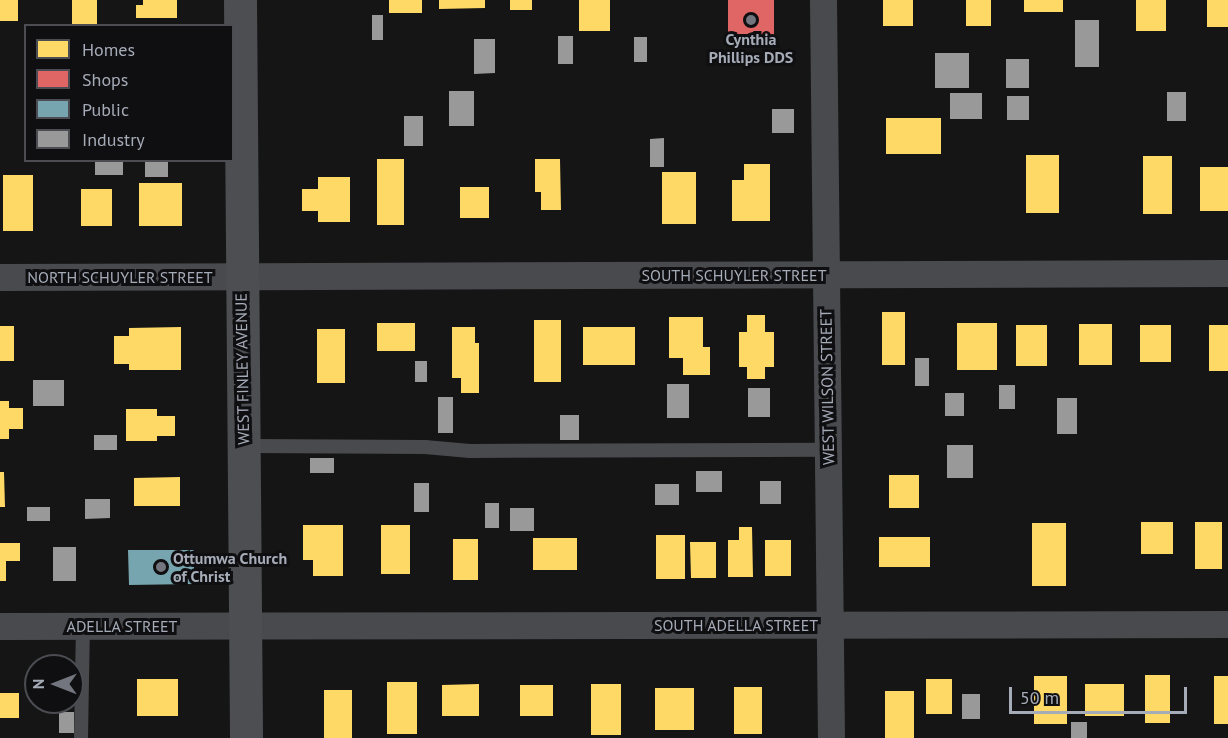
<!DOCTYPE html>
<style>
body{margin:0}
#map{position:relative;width:1228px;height:738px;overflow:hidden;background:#151515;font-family:"PT Sans",sans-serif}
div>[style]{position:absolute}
.homes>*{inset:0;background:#ffd966}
.shops>*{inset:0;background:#e06666}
.public>*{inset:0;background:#76a5af}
.industry>*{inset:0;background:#999}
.lane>*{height:14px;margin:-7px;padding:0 7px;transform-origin:7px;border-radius:7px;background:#494a4e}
.street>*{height:27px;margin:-13.5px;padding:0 13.5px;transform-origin:13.5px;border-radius:13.5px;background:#494a4e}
.secondary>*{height:33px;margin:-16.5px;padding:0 16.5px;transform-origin:16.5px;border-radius:16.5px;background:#4c4e52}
.dots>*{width:16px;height:16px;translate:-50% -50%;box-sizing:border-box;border:3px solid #0f0f11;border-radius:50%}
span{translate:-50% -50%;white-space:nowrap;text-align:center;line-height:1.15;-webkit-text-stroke:6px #0f0f11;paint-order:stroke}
.poi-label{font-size:16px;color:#a5abb7;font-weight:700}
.left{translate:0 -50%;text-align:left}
.street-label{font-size:16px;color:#a5abb7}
.legend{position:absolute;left:24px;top:24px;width:210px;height:138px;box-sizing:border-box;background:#0f0f11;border:2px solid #4b4d53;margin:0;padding:8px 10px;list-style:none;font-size:18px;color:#a5abb7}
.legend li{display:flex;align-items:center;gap:12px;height:30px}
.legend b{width:30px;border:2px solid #4b4d53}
.north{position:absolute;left:24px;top:654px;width:60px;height:60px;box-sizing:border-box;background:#0f0f11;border:2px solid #4b4d53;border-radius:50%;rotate:270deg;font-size:16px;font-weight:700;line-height:24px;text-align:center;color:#a5abb7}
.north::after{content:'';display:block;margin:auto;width:21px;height:27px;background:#73767e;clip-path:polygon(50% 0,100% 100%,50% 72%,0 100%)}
.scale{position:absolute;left:1009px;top:687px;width:178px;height:27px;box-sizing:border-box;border:3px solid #a5abb7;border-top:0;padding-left:8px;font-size:18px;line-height:21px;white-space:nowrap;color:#a5abb7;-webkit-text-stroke:4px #0f0f11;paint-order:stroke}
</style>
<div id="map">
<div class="homes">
<div style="clip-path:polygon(0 0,18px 0,18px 21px,0 21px)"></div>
<div style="clip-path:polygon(72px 0,97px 0,97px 26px,72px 26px)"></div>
<div style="clip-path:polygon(143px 0,177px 0,177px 18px,136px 18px,136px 5px,143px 5px)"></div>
<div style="clip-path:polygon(389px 0,422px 0,422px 13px,389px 13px)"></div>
<div style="clip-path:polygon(439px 0,485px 0,485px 8px,439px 9px)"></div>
<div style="clip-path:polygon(510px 0,532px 0,532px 10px,510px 10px)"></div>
<div style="clip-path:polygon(579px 0,610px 0,610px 31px,579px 31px)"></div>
<div style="clip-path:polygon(883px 0,913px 0,913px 26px,883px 26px)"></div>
<div style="clip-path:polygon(966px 0,991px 0,991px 26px,966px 26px)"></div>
<div style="clip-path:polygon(1024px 0,1063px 0,1063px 12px,1024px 12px)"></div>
<div style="clip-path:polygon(1136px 0,1166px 0,1166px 31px,1136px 31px)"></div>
<div style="clip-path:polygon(1207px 0,1228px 0,1228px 27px,1207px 27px)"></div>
<div style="clip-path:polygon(886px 118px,941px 118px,941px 154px,886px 154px)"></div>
<div style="clip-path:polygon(1026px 155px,1059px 155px,1059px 213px,1026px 213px)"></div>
<div style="clip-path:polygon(1143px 156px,1172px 156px,1172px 214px,1143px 214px)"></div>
<div style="clip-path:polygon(377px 159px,404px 159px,404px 225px,377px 225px)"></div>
<div style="clip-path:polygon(535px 159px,560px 159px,561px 210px,541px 210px,541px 192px,535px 192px)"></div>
<div style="clip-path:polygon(744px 164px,770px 164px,770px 221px,732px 221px,732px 180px,744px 180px)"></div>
<div style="clip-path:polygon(1200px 167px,1228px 167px,1228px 211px,1200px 211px)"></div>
<div style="clip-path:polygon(662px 172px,696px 172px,696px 224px,662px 224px)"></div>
<div style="clip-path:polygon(3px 175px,33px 175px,33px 231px,3px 231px)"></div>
<div style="clip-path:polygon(318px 177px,350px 177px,350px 222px,318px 222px,318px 211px,302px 211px,302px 189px,318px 189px)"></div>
<div style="clip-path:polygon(139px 183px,182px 183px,182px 226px,139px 226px)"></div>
<div style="clip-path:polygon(460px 187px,489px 187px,489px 218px,460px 218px)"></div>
<div style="clip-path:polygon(81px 189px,112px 189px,112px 226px,81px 226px)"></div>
<div style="clip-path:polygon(882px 312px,905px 312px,905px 365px,882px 365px)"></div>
<div style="clip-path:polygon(747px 315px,765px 315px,765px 332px,774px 332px,774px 367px,765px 367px,765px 379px,747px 379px,747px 367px,739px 367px,739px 332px,747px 332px)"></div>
<div style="clip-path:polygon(669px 317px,703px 317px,703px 347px,710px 347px,710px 375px,683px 375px,683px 358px,669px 358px)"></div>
<div style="clip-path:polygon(534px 320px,561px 320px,561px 382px,534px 382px)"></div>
<div style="clip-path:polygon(377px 323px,415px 323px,415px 351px,377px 351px)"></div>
<div style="clip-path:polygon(957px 323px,997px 323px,997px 370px,957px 370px)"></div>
<div style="clip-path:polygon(1079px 324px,1112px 324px,1112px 365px,1079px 365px)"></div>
<div style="clip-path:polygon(1016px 325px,1047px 325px,1047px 366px,1016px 366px)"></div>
<div style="clip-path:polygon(1140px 325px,1171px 325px,1171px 362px,1140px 362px)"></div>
<div style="clip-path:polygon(1209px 325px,1228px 325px,1228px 371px,1209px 371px)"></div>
<div style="clip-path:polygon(0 326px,14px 326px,14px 361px,0 361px)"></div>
<div style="clip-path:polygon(181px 327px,181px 370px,129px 370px,129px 364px,114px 364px,114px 336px,129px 336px,129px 328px)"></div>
<div style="clip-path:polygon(452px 327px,475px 327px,475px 343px,479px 343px,479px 393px,461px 393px,461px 378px,452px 378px)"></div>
<div style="clip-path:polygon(583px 327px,635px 327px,635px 365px,583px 365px)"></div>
<div style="clip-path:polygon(317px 329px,345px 329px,345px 383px,317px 383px)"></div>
<div style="clip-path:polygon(0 401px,9px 401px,9px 408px,23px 408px,23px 429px,9px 429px,9px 439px,0 439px)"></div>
<div style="clip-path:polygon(126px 409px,157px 409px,157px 416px,175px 416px,175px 436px,157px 436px,157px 441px,126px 441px)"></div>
<div style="clip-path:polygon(0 472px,4px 472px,5px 507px,0 507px)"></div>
<div style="clip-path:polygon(889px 475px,919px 475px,919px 508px,889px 508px)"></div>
<div style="clip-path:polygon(180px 477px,180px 506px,134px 506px,134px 478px)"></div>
<div style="clip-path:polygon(1141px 522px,1173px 522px,1173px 554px,1141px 554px)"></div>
<div style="clip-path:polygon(1195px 522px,1222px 522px,1222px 569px,1195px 569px)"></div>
<div style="clip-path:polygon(1032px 523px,1066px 523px,1066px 586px,1032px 586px)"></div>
<div style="clip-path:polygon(303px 525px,343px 525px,343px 576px,313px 576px,313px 560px,303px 560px)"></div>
<div style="clip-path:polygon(381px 525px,410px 525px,410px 574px,381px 574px)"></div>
<div style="clip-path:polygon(739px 527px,752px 527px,753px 577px,728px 577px,728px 540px,739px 540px)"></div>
<div style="clip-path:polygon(656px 535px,685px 535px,685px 579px,656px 579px)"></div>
<div style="clip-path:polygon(879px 537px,930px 537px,930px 567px,879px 567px)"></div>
<div style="clip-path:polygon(533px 538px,577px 538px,577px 570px,533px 570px)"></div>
<div style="clip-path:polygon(453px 539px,478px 539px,478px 580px,453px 580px)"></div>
<div style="clip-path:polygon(765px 540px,791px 540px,791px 576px,765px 576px)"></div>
<div style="clip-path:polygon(690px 542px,716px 542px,716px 578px,691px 578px)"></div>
<div style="clip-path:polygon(0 543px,20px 543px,20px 561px,6px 561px,6px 581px,0 581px)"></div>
<div style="clip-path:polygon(1145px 675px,1170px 675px,1170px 723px,1145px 723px)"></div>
<div style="clip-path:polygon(1034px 676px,1067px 676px,1067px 724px,1034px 724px)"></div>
<div style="clip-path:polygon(1214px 676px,1228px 676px,1228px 724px,1214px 724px)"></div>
<div style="clip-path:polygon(137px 679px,178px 679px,178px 716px,137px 716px)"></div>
<div style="clip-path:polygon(926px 679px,952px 679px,952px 714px,926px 714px)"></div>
<div style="clip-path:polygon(387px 682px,417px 682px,417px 734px,387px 734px)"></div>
<div style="clip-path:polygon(479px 684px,479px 716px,442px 716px,442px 685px)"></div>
<div style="clip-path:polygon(591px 684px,621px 684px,621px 735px,591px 735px)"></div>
<div style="clip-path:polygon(1085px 684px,1124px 684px,1124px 716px,1085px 716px)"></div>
<div style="clip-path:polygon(520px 685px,553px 685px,553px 716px,520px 716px)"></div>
<div style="clip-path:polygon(734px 687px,762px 687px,762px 734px,734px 734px)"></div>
<div style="clip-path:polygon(655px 688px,694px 688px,694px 730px,655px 730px)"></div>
<div style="clip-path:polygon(324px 690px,352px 690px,352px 738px,324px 738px)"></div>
<div style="clip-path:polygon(885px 691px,914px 691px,914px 738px,885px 738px)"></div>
<div style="clip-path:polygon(0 693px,19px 693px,19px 718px,0 718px)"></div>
</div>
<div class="shops">
<div style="clip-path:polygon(728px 0,774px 0,774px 40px,728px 40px)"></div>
</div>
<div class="public">
<div style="clip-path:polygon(128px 550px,194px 550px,194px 584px,129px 585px)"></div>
</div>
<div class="industry">
<div style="clip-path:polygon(372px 15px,383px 15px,383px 40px,372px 40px)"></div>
<div style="clip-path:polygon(1075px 20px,1099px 20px,1099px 67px,1075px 67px)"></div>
<div style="clip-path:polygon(558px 36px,573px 36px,573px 64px,558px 64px)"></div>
<div style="clip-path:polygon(634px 37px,647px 37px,647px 62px,634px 62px)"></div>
<div style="clip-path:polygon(474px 39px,495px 39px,495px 73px,474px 74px)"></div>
<div style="clip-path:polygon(935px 53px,969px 53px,969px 88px,935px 88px)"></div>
<div style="clip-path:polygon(1006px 59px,1029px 59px,1029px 88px,1006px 88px)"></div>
<div style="clip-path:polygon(449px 91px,474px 91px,474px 126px,449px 126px)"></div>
<div style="clip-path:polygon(1167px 92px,1186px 92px,1186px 121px,1167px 121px)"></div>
<div style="clip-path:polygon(950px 93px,982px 93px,982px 119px,950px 119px)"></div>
<div style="clip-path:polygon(1007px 96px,1029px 96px,1029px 120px,1007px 120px)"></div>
<div style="clip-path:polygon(772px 109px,794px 109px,794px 133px,772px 133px)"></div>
<div style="clip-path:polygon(404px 116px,423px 116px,423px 146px,404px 146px)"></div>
<div style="clip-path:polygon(664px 138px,664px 167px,650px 167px,650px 139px)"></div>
<div style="clip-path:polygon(95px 160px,123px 160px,123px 175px,95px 175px)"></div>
<div style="clip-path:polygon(145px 160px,168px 160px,168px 177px,145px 177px)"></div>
<div style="clip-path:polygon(915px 358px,929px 358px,929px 386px,915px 386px)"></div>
<div style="clip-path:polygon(415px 361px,427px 361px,427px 382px,415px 382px)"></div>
<div style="clip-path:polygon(33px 380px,64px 380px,64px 406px,33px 406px)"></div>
<div style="clip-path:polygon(667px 384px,689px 384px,689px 418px,667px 418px)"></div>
<div style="clip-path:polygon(999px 385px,1015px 385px,1015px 409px,999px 409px)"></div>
<div style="clip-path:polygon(748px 388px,770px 388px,770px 417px,748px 417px)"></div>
<div style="clip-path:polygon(945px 393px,964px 393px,964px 416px,945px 416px)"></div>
<div style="clip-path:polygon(438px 397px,453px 397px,453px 433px,438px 433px)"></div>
<div style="clip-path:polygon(1057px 398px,1077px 398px,1077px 434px,1057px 434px)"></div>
<div style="clip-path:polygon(560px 415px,579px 415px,579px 440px,560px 440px)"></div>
<div style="clip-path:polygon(94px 435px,117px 435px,117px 450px,94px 450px)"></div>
<div style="clip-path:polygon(947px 445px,973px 445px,973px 478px,947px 478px)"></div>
<div style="clip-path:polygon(310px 458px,334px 458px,334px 473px,310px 473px)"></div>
<div style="clip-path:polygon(696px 471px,722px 471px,722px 492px,696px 492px)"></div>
<div style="clip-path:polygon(760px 481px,781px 481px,781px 504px,760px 504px)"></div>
<div style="clip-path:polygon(414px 483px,429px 483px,429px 512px,414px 512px)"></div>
<div style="clip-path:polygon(655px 484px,679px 484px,679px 505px,655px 505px)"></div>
<div style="clip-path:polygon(85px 499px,110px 499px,110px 518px,85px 519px)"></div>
<div style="clip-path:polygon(485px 503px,499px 503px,499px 528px,485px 528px)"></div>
<div style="clip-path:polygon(27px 507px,50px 507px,50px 521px,27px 521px)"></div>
<div style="clip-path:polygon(510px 508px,534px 508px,534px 531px,510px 531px)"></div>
<div style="clip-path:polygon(53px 547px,76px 547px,76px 581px,53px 581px)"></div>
<div style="clip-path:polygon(962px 694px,980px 694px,980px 719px,962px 719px)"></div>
<div style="clip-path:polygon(59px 712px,74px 712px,74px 733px,59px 733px)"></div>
<div style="clip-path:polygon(1071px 722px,1087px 722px,1087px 738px,1071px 738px)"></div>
</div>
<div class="lane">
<div style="left:243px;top:446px;width:182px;rotate:0.3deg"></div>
<div style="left:425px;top:447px;width:45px;rotate:5.1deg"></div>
<div style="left:470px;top:451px;width:358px;rotate:-0.2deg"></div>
<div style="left:81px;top:738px;width:111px;rotate:-89deg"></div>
</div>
<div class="street">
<div style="left:823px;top:0;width:738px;rotate:89.38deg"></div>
<div style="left:0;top:277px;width:1228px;rotate:-0.19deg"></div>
<div style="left:0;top:626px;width:1228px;rotate:-0.09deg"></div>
</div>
<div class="secondary">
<div style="left:240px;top:0;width:738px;rotate:89.53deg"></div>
</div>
<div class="dots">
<div style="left:751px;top:20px;background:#73767e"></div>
<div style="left:161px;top:567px;background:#73767e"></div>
</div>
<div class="poi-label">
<span style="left:751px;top:48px">Cynthia<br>Phillips DDS</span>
<span class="left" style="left:173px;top:567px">Ottumwa Church<br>of Christ</span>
</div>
<div class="street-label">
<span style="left:734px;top:275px">SOUTH SCHUYLER STREET</span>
<span style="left:120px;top:277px">NORTH SCHUYLER STREET</span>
<span style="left:242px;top:369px;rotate:-91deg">WEST FINLEY AVENUE</span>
<span style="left:827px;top:387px;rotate:-91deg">WEST WILSON STREET</span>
<span style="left:736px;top:625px">SOUTH ADELLA STREET</span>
<span style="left:122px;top:626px">ADELLA STREET</span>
</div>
<ul class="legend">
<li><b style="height:16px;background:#ffd966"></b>Homes</li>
<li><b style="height:16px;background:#e06666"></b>Shops</li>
<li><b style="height:16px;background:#76a5af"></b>Public</li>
<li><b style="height:16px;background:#999"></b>Industry</li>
</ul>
<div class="north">N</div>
<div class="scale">50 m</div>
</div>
